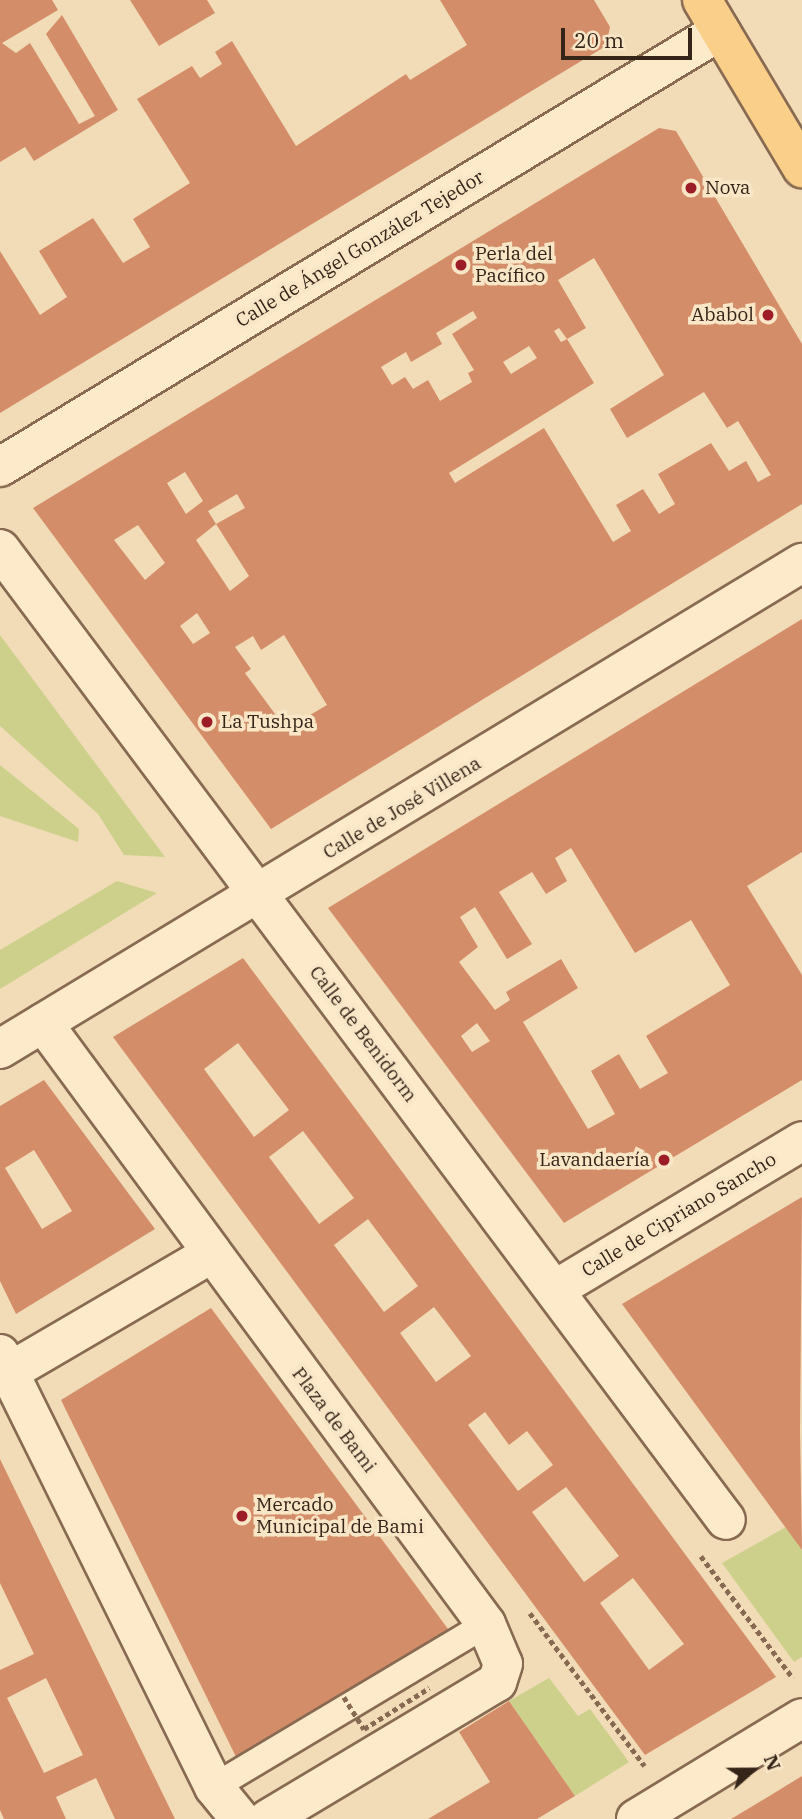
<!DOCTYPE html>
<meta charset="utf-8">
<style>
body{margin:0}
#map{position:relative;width:802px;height:1819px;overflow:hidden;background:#f1dcb7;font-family:"IBM Plex Serif",serif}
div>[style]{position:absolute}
.green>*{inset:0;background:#cdd08b}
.building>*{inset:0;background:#d48d69}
.path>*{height:4.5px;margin-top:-2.25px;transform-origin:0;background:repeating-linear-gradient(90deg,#886a52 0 5px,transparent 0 8.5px)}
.roads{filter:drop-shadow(2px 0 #886a52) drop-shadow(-2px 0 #886a52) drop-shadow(0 2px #886a52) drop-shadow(0 -2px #886a52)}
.service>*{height:26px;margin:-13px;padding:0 13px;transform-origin:13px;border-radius:13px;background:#fceacb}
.minor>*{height:38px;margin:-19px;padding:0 19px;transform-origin:19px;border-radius:19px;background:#fceacb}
.primary>*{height:38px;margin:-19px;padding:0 19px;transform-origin:19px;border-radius:19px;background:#facf89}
.path-bridge>*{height:4.5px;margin-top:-2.25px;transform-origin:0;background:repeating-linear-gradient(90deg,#886a52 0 5px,transparent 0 8.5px)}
.dots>*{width:19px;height:19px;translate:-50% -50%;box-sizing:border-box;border:4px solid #f8e6c7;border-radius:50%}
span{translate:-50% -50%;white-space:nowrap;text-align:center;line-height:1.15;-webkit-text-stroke:7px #f8e6c7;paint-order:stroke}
.poi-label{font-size:19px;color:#352418}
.left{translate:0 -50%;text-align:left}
.right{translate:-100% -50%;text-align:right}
.street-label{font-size:19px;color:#352418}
.north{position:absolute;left:718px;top:1735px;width:70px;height:70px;-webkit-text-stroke:5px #f8e6c7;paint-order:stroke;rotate:69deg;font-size:19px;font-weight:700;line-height:28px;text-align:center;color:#352418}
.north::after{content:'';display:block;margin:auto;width:24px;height:32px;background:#352418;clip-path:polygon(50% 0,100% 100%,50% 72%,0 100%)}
.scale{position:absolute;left:561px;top:28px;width:131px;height:32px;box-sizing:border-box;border:4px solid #352418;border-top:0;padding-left:9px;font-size:21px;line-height:24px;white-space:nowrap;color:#352418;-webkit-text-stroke:5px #f8e6c7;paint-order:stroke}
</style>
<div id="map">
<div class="green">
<div style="clip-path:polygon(0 635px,165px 857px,124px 855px,98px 814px,0 726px)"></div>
<div style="clip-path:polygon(0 765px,79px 829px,78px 842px,0 816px)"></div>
<div style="clip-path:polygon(117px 881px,157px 893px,0 989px,0 950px)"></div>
<div style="clip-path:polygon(786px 1527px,802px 1550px,802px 1657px,794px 1662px,722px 1563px)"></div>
<div style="clip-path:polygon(549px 1678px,578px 1716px,590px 1709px,629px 1762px,575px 1796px,509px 1701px)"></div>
</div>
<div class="building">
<div style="clip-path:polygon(0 0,52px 0,58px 10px,2px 43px,16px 53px,30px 43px,79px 124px,95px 116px,46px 34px,62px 15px,118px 110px,34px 161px,25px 147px,0 162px)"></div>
<div style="clip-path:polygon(130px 0,207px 0,215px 13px,159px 46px)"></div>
<div style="clip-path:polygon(440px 0,594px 0,610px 27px,606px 46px,0 413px,0 251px,40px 315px,67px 297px,39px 251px,93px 218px,123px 263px,150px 247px,133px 219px,190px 183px,137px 99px,192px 66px,200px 78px,222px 64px,215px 52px,232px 41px,296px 146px,406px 74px,410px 80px,467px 45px)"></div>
<div style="clip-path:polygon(evenodd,659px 128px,676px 131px,802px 344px,802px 504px,271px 829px,33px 508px,659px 128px,594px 258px,664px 375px,610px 409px,627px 438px,704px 392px,727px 428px,738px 421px,771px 475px,758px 482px,746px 461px,729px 471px,711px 443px,658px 474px,675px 504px,659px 514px,643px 489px,616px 505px,631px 531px,613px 542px,544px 428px,455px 483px,449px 473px,594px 383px,567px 339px,586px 328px,558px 280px,594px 258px,659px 128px,473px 311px,477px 318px,452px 334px,474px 370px,468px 373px,472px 382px,440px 401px,428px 380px,413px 389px,405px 377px,392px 385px,381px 367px,406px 352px,411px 362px,442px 344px,436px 333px,473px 311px,659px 128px,559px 328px,567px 339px,561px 342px,554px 331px,559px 328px,659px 128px,529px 346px,537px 358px,511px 374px,503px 362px,529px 346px,659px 128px,185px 472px,203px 501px,186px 514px,167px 483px,185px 472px,659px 128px,237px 494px,245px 508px,216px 524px,208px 511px,237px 494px,659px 128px,216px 524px,249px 576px,230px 591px,196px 540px,216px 524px,659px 128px,138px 525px,165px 563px,145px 580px,114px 540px,138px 525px,659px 128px,197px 613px,210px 633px,193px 644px,180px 626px,197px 613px,659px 128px,284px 635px,327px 705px,286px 729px,245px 673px,251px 669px,235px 647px,253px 636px,261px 650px,284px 635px)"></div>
<div style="clip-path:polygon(evenodd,802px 619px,802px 852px,747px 886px,802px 975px,802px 1080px,564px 1223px,328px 908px,802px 619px,571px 848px,635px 953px,691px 920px,730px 985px,646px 1036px,668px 1073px,640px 1089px,619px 1054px,591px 1071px,615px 1114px,588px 1129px,523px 1022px,578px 988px,561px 959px,506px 992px,510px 1000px,495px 1010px,459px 962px,478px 947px,460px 917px,475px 907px,507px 959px,532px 944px,499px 892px,532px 872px,546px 894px,567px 881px,555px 858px,571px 848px,802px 619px,477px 1023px,490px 1041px,472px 1052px,461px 1036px,477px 1023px)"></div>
<div style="clip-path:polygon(evenodd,243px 958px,372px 1131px,776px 1677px,645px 1755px,113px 1037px,243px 958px,238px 1043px,289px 1110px,254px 1137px,204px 1069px,238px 1043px,243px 958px,303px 1131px,354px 1198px,319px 1224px,269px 1157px,303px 1131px,243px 958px,368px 1219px,418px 1286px,384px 1312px,334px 1245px,368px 1219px,243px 958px,434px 1307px,471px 1356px,436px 1382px,400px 1333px,434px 1307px,243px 958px,485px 1412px,509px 1445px,527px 1431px,553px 1465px,518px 1491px,468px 1425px,485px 1412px,243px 958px,566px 1487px,619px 1556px,584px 1582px,532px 1512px,566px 1487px,243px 958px,633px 1578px,684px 1644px,649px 1670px,600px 1603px,633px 1578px)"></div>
<div style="clip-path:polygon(evenodd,44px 1080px,155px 1229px,16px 1314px,0 1281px,0 1106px,44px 1080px,34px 1150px,72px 1211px,42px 1229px,5px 1168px,34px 1150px)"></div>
<div style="clip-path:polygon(802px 1197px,800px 1431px,802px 1550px,622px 1304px)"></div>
<div style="clip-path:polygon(211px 1308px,451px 1633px,238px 1761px,61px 1400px)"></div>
<div style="clip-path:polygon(evenodd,0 1459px,135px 1737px,175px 1819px,115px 1819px,96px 1778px,56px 1797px,66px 1819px,4px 1819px,0 1810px,0 1670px,34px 1654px,0 1583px,0 1459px,46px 1678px,83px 1755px,44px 1773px,7px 1698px,46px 1678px)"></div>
<div style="clip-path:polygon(509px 1701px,575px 1796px,537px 1819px,428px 1819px,490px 1782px,459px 1732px)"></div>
<div style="clip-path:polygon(802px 1776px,802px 1819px,731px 1819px,761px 1801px)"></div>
</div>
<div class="path">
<div style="left:701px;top:1556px;width:153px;rotate:53deg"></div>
<div style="left:530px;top:1613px;width:191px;rotate:53.1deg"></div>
</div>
<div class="roads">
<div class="service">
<div style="left:214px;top:1787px;width:317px;rotate:-30.9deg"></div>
</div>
<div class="minor">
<div style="left:0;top:467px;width:842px;rotate:-31.2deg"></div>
<div style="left:0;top:549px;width:1212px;rotate:53.22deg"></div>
<div style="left:43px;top:1023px;width:747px;rotate:53.61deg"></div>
<div style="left:486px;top:1624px;width:43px;rotate:67deg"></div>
<div style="left:503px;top:1664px;width:19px;rotate:108deg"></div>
<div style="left:497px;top:1682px;width:267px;rotate:149.1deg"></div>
<div style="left:0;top:1049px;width:938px;rotate:-31.22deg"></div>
<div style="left:556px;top:1289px;width:287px;rotate:-31deg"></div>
<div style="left:0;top:1354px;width:483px;rotate:63.7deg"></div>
<div style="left:214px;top:1787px;width:41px;rotate:50.9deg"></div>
<div style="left:9px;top:1372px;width:232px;rotate:-30.3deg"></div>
<div style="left:636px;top:1819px;width:194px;rotate:-31.3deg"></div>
</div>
<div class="primary">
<div style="left:702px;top:0;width:196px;rotate:59.2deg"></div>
</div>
</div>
<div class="path-bridge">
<div style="left:344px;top:1697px;width:38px;rotate:58deg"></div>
<div style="left:364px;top:1729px;width:77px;rotate:-32.2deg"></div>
</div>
<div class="dots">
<div style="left:691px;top:188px;background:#9c1c27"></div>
<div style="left:461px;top:265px;background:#9c1c27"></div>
<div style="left:768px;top:315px;background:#9c1c27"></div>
<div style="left:207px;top:722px;background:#9c1c27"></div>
<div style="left:664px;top:1160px;background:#9c1c27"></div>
<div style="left:242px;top:1516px;background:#9c1c27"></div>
</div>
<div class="poi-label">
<span class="left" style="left:705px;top:188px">Nova</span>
<span class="left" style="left:475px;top:265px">Perla del<br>Pacífico</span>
<span class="right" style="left:754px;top:315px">Ababol</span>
<span class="left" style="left:221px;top:722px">La Tushpa</span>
<span class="right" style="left:650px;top:1160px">Lavandaería</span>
<span class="left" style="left:256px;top:1516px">Mercado<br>Municipal de Bami</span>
</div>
<div class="street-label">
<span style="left:360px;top:249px;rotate:-31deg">Calle de Ángel González Tejedor</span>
<span style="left:402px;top:808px;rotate:-31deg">Calle de José Villena</span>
<span style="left:363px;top:1034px;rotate:53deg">Calle de Benidorm</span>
<span style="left:679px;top:1215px;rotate:-31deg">Calle de Cipriano Sancho</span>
<span style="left:334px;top:1420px;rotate:53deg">Plaza de Bami</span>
</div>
<div class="north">N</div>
<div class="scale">20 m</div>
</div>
